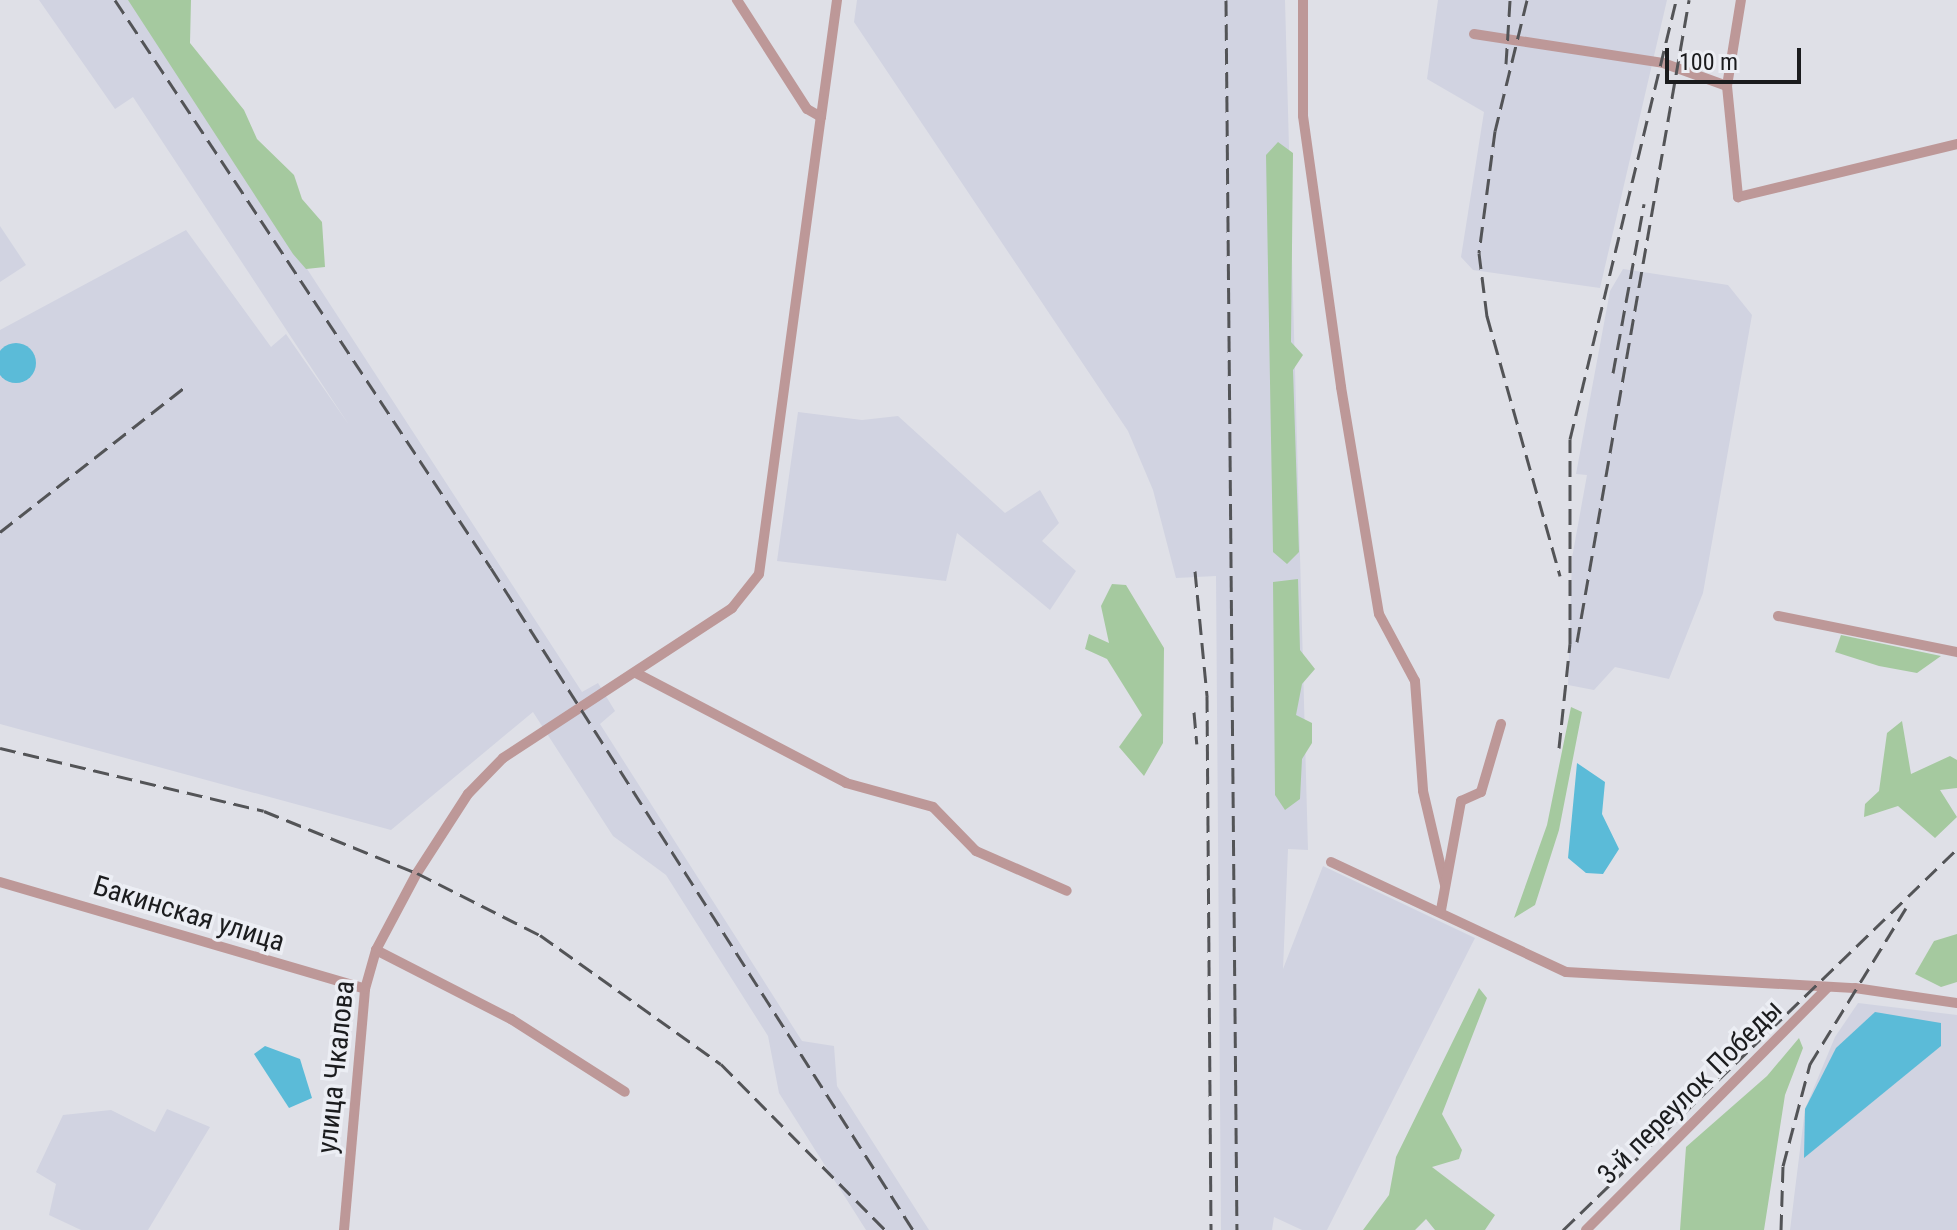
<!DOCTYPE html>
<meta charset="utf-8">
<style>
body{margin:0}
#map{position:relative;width:1957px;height:1230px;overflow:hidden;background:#dfe0e7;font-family:"Roboto Condensed",sans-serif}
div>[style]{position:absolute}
.built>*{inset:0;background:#d1d3e1}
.green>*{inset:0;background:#a5c99f}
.water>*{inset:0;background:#5bbbd8}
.round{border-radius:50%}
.minor>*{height:10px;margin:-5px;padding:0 5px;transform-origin:5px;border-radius:5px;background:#bd9898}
.rail>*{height:3px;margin-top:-1.5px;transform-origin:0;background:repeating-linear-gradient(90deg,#535457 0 16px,transparent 0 24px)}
span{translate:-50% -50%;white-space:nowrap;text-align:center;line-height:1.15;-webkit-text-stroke:7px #eceef4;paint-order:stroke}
.street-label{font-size:28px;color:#1b1c1e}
.scale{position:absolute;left:1665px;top:48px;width:136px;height:36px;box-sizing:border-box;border:4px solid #1b1c1e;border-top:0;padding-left:10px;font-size:24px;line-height:28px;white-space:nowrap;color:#1b1c1e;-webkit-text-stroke:6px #eceef4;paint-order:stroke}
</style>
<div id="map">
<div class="built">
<div style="clip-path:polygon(39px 0,160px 0,157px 38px,582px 692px,598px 683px,615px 711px,600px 724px,802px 1041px,834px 1046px,837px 1086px,929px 1230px,866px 1230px,779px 1093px,768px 1036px,666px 875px,613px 836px,533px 712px,391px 830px,0 724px,0 330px,186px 230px,271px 347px,286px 334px,349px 425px,133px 97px,115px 109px)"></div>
<div style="clip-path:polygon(857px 0,1285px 0,1308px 850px,1288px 849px,1283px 969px,1323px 866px,1475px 938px,1327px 1230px,1302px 1230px,1274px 1217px,1272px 1230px,1221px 1230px,1216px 576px,1176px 578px,1153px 490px,1128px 431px,854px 22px)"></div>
<div style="clip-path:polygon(1438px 0,1667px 0,1600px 288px,1473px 270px,1461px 257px,1484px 112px,1427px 79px)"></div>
<div style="clip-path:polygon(0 226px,26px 265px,0 282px)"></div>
<div style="clip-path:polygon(1623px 269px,1728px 285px,1752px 315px,1703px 593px,1669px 679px,1615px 667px,1594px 690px,1568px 685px,1572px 558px,1587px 475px,1576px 474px,1610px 291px)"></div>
<div style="clip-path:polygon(798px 412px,862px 420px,898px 416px,1005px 513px,1040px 490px,1059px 523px,1042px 541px,1076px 571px,1050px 610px,957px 533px,946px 581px,777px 561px)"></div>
<div style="clip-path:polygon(1858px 1003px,1957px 1015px,1957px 1230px,1790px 1230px,1805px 1109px,1835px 1037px)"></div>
<div style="clip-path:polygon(167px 1109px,210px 1127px,148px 1230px,81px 1230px,49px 1215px,56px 1184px,36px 1172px,63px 1115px,111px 1110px,155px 1132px)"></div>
</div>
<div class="green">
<div style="clip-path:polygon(128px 0,191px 0,190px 43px,244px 110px,257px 139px,294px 175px,302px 199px,322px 222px,325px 267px,306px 269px,293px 254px)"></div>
<div style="clip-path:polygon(1278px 142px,1293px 153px,1291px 342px,1303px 355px,1293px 370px,1299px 552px,1287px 564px,1273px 552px,1266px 155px)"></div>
<div style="clip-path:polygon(1298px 579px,1300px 650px,1315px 669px,1302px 684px,1296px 715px,1312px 723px,1312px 743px,1302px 759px,1300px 799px,1285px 810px,1275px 795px,1273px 582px)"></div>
<div style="clip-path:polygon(1112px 584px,1126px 585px,1164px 648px,1163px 743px,1144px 776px,1119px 747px,1142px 715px,1107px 659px,1085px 649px,1089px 634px,1109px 643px,1101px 606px)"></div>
<div style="clip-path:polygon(1841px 635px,1941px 656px,1917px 673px,1879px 666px,1835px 652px)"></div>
<div style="clip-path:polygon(1571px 707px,1582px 712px,1559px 830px,1535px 905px,1514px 918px,1547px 825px)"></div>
<div style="clip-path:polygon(1902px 721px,1911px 774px,1950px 756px,1957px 760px,1957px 788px,1940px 790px,1957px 817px,1935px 838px,1898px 806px,1864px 817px,1865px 804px,1879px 791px,1887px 733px)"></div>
<div style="clip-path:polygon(1957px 934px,1957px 982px,1941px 987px,1915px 974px,1934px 941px)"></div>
<div style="clip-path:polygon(1479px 988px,1487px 998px,1442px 1114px,1462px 1150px,1459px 1159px,1432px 1167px,1495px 1215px,1485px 1230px,1435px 1230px,1426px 1219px,1415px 1230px,1363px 1230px,1389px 1195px,1396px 1157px)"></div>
<div style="clip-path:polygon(1799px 1038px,1803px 1048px,1785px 1095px,1764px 1230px,1680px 1230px,1686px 1147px,1767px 1076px)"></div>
</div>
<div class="water">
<div class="round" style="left:-4px;top:343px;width:40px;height:40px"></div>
<div style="clip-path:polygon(1577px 763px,1605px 782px,1602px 814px,1619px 849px,1603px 874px,1586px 873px,1568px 858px)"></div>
<div style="clip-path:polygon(1875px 1012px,1941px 1023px,1941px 1046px,1804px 1158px,1805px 1109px,1836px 1048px)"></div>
<div style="clip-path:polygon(265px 1046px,300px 1059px,312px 1098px,289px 1108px,254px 1054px)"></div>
</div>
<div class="minor">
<div style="left:1303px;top:0;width:116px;rotate:90deg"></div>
<div style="left:1303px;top:116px;width:274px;rotate:82deg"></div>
<div style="left:1341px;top:387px;width:230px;rotate:80.5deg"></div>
<div style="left:1379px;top:614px;width:76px;rotate:61.8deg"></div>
<div style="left:1415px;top:681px;width:110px;rotate:85.8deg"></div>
<div style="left:1423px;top:791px;width:97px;rotate:76.8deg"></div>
<div style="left:1474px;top:34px;width:191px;rotate:8.7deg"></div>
<div style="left:1663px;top:63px;width:68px;rotate:19.8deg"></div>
<div style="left:1727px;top:86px;width:112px;rotate:84.3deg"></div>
<div style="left:1738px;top:197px;width:225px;rotate:-13.6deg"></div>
<div style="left:1727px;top:86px;width:87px;rotate:-80.8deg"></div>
<div style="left:821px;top:117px;width:118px;rotate:-82.2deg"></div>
<div style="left:1778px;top:616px;width:183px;rotate:11.4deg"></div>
<div style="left:636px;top:673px;width:237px;rotate:27.6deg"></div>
<div style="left:846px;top:783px;width:90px;rotate:15.4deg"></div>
<div style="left:933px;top:807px;width:62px;rotate:45.7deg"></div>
<div style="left:976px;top:851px;width:99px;rotate:23.7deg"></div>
<div style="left:1331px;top:862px;width:259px;rotate:25.1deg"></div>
<div style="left:1566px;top:972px;width:289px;rotate:3.2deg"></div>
<div style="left:1855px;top:988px;width:103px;rotate:8.4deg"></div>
<div style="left:0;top:882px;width:380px;rotate:16.3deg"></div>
<div style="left:1441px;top:910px;width:111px;rotate:-79.6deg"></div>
<div style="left:1461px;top:801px;width:22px;rotate:-24deg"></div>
<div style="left:1481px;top:792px;width:71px;rotate:-73.6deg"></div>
<div style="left:376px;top:950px;width:152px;rotate:27.1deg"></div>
<div style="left:511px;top:1019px;width:135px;rotate:32.6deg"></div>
<div style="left:344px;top:1230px;width:242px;rotate:-85deg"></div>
<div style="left:365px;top:989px;width:41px;rotate:-74.2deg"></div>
<div style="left:376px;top:950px;width:87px;rotate:-62deg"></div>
<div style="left:417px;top:873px;width:94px;rotate:-57.2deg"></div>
<div style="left:468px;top:794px;width:50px;rotate:-45.8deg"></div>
<div style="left:503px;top:758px;width:274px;rotate:-33.2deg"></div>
<div style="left:732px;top:608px;width:43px;rotate:-51.5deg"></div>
<div style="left:759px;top:574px;width:461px;rotate:-82.3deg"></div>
<div style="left:821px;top:117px;width:16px;rotate:-150deg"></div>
<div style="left:807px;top:109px;width:130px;rotate:-122.7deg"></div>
<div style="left:1586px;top:1230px;width:343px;rotate:-45.1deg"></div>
</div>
<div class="rail">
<div style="left:115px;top:0;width:681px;rotate:56.5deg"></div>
<div style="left:491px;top:568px;width:785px;rotate:57.48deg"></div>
<div style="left:1226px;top:0;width:1230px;rotate:89.49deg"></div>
<div style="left:1527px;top:0;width:135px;rotate:103.7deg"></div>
<div style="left:1495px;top:131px;width:123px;rotate:97.5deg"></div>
<div style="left:1479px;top:253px;width:64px;rotate:82.8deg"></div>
<div style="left:1487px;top:316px;width:270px;rotate:74.3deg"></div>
<div style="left:1506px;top:64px;width:64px;rotate:-86.4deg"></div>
<div style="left:1613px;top:373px;width:172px;rotate:-79.6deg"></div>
<div style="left:0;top:532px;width:235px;rotate:-38.1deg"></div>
<div style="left:1195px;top:571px;width:126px;rotate:84.5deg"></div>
<div style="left:1207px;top:696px;width:534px;rotate:89.57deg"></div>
<div style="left:1577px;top:642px;width:652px;rotate:-80.1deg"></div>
<div style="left:1194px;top:712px;width:32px;rotate:85deg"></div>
<div style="left:0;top:748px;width:271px;rotate:13.4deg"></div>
<div style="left:264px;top:811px;width:165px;rotate:22.1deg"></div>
<div style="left:417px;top:873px;width:138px;rotate:26.8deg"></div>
<div style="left:540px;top:935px;width:222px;rotate:35.5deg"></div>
<div style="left:721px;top:1064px;width:233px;rotate:45.3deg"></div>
<div style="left:1559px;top:748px;width:105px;rotate:-84deg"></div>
<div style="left:1570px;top:644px;width:205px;rotate:-90deg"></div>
<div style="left:1570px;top:439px;width:452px;rotate:-76.4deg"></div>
<div style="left:1563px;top:1230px;width:548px;rotate:-44.04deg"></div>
<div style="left:1781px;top:1230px;width:64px;rotate:-88.2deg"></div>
<div style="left:1783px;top:1166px;width:106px;rotate:-75.2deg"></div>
<div style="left:1810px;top:1064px;width:183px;rotate:-58.4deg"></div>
</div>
<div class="street-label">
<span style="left:189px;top:914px;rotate:17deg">Бакинская улица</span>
<span style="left:336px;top:1067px;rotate:-84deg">улица Чкалова</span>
<span style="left:1690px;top:1092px;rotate:-45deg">3-й переулок Победы</span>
</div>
<div class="scale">100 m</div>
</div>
